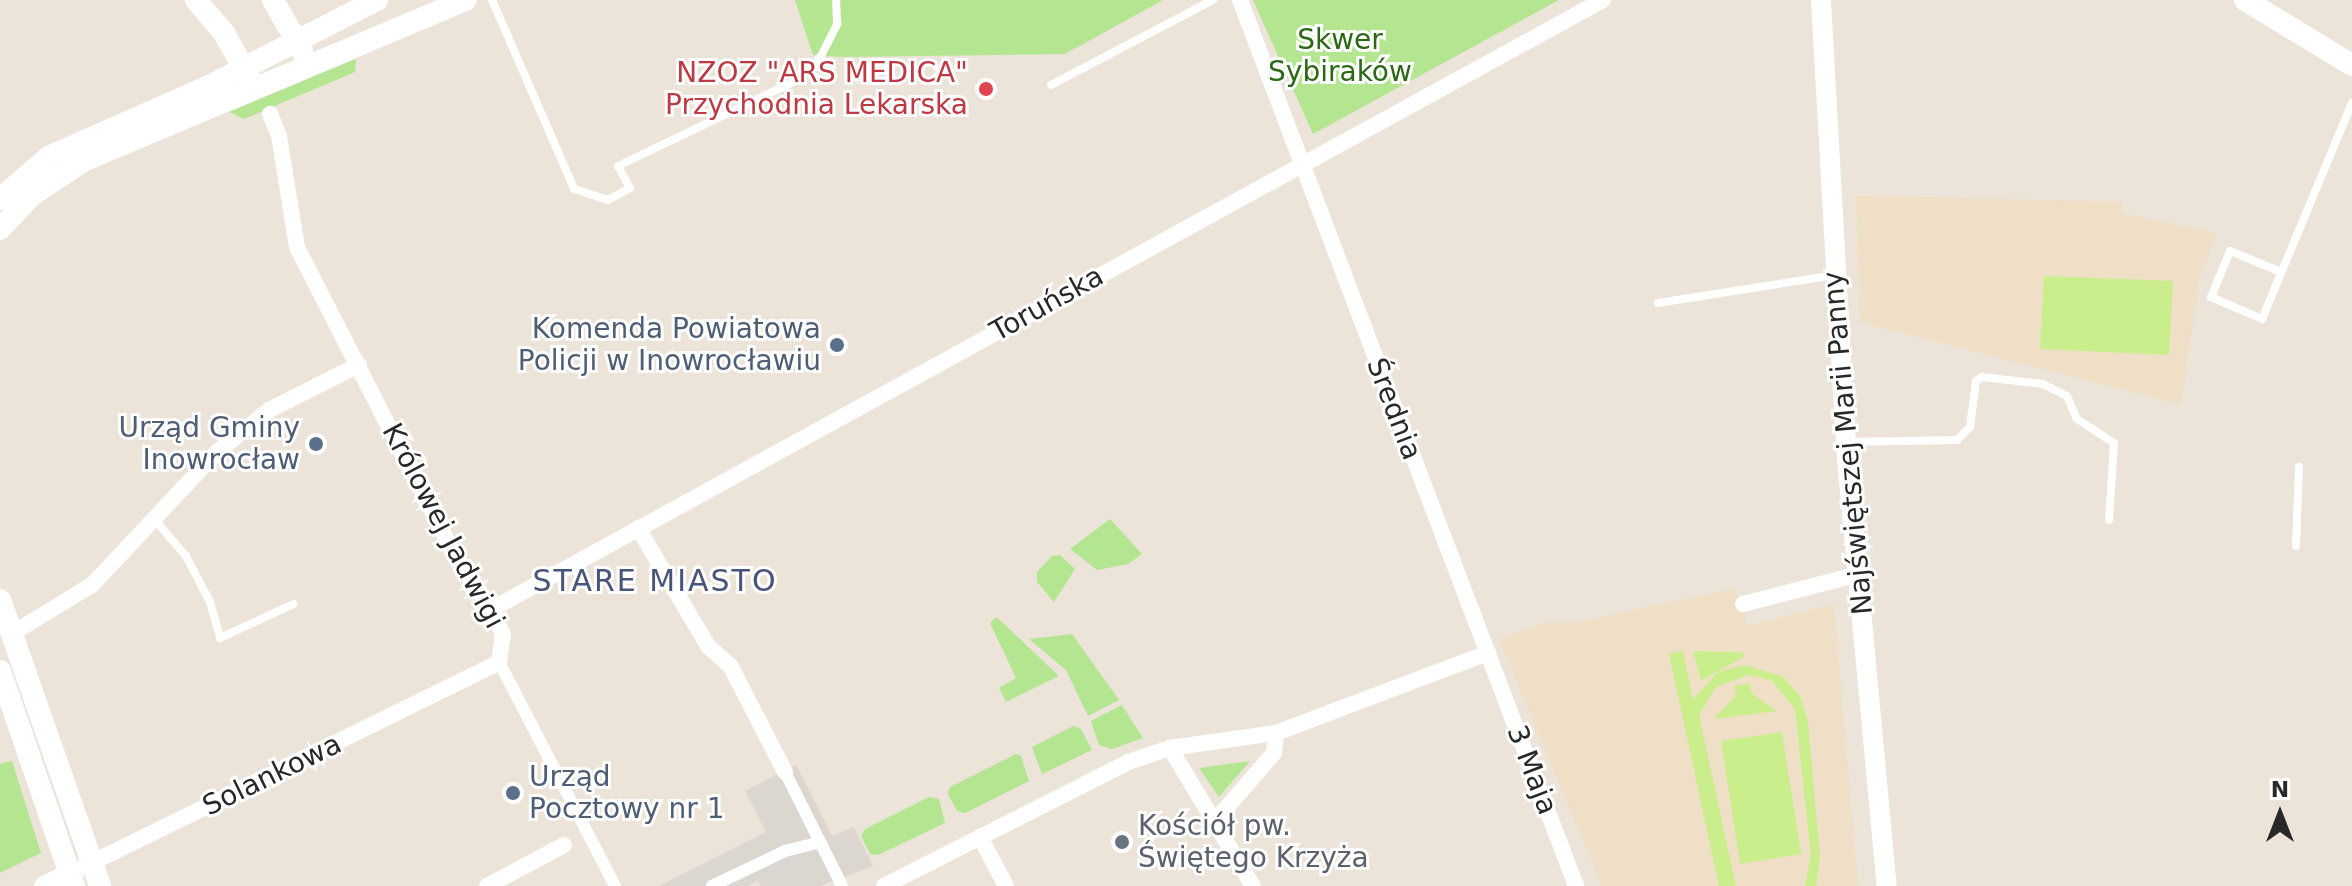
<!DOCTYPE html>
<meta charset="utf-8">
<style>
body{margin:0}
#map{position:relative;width:2352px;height:886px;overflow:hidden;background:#ece3d9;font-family:"DejaVu Sans",sans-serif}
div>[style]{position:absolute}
.education>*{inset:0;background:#efdfc7}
.green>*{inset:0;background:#b4e692}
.pitch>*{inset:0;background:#cbee8d}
.plaza>*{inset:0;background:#dcd6d0}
.service>*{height:8px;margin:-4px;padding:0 4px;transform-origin:4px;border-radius:4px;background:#fff}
.pedestrian>*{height:12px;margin:-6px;padding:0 6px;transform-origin:6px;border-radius:6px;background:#fff}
.minor>*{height:16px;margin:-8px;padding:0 8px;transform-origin:8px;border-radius:8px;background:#fff}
.tertiary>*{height:20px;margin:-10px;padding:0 10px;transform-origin:10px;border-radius:10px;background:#fff}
.secondary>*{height:22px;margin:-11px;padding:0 11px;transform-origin:11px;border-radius:11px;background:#fff}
.dots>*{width:22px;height:22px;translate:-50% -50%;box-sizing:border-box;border:4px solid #fff;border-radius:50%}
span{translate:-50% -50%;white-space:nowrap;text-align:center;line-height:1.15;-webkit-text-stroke:6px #fff;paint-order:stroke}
.park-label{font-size:28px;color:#2c6816}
.health-label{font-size:28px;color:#be3a42}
.right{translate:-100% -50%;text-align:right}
.street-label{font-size:28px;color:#282828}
.service-label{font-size:28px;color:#4e5e75}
.left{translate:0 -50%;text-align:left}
.worship-label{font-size:28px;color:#5b616d}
.neighbourhood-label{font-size:30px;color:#47547b;letter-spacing:2px}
.north{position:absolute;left:2240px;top:774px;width:80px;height:80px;-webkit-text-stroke:6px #fff;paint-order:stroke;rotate:0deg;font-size:22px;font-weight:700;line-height:32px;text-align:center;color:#282828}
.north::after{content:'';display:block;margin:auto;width:28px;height:36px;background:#282828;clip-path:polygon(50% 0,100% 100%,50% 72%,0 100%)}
</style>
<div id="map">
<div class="education">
<div style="clip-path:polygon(1856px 195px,2122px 202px,2122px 213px,2217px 233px,2199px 281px,2181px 405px,1860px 322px)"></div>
<div style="clip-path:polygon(1735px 588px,1748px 626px,1834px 604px,1858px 886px,1602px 886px,1499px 639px,1544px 623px,1577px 622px)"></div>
</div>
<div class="green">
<div style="clip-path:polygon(795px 0,1163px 0,1065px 54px,840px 57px,813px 55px)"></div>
<div style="clip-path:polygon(1253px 0,1559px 0,1313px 134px)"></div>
<div style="clip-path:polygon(356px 59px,355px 72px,244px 119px,229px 112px)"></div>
<div style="clip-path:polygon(1110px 519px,1142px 554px,1128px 564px,1097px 570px,1070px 549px)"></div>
<div style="clip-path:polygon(1060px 555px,1075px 569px,1054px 602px,1037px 582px,1037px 572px,1052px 556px)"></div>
<div style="clip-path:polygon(996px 617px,1003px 623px,1059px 676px,1006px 702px,999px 688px,1016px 678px,990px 623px)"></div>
<div style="clip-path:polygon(1072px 634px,1119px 700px,1088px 716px,1066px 670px,1029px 639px)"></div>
<div style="clip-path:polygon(1122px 705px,1143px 738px,1112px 749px,1099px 745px,1091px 721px)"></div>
<div style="clip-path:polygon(1073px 726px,1081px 729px,1092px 750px,1042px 774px,1032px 747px)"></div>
<div style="clip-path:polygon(1016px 754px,1021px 756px,1029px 781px,965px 813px,957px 811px,948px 794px,950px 787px)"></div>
<div style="clip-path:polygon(12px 761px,41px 853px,0 873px,0 764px)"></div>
<div style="clip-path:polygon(1250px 761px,1219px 797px,1199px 768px)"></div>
<div style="clip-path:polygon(929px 797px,939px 799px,945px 823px,878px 855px,870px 854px,861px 836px,865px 829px)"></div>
</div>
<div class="pitch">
<div style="clip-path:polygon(2044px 276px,2173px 281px,2169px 355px,2040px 349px)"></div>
<div style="clip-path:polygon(1683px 651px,1693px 699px,1718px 672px,1744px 665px,1782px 676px,1800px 696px,1808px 722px,1820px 857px,1816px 886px,1805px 886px,1811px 856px,1795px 709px,1772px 681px,1749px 675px,1716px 687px,1699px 715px,1736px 886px,1719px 886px,1669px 654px)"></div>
<div style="clip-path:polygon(1693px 651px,1742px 652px,1745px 656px,1701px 681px)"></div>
<div style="clip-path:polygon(1750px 683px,1751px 693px,1777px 711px,1714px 719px,1736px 695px,1734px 686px)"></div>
<div style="clip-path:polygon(1782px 732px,1801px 854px,1740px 864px,1721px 741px)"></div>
</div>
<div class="plaza">
<div style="clip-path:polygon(796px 765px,832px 836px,854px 827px,873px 866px,820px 886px,761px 886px,758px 881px,748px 886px,659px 886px,766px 832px,745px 791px)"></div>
</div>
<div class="service">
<div style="left:492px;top:0;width:206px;rotate:66.5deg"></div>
<div style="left:574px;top:189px;width:36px;rotate:18deg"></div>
<div style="left:608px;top:200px;width:25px;rotate:-29deg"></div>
<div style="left:630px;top:188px;width:25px;rotate:-119deg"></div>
<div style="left:618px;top:166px;width:194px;rotate:-25.6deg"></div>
<div style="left:793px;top:82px;width:38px;rotate:-43deg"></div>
<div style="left:821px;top:56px;width:36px;rotate:-63deg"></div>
<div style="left:837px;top:24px;width:24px;rotate:-92deg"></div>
<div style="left:1051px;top:85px;width:183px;rotate:-27.7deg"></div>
<div style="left:2281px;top:272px;width:55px;rotate:-157.6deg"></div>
<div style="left:2230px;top:251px;width:50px;rotate:112.4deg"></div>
<div style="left:2211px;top:297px;width:56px;rotate:23.3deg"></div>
<div style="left:2262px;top:319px;width:234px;rotate:-67.4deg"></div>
<div style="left:1658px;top:303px;width:178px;rotate:-9deg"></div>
<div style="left:1846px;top:442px;width:111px;rotate:-1deg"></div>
<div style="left:1957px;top:440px;width:18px;rotate:-45deg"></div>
<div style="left:1970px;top:427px;width:46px;rotate:-82.6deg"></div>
<div style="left:1976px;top:381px;width:7px;rotate:-34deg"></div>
<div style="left:1982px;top:377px;width:61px;rotate:6.5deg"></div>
<div style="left:2043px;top:384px;width:27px;rotate:27deg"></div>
<div style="left:2067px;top:396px;width:25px;rotate:67deg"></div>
<div style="left:2077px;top:419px;width:44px;rotate:33deg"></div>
<div style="left:2114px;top:443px;width:77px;rotate:93.7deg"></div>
<div style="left:154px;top:519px;width:49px;rotate:49.1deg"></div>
<div style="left:186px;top:556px;width:52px;rotate:62.4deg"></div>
<div style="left:210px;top:602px;width:37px;rotate:74deg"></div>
<div style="left:220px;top:638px;width:81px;rotate:-24.7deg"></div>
<div style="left:2296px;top:546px;width:79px;rotate:-87.8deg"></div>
</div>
<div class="pedestrian">
<div style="left:499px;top:662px;width:252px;rotate:62.6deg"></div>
<div style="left:785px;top:772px;width:127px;rotate:63.4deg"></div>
<div style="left:712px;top:886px;width:81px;rotate:-25.6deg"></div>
<div style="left:785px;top:851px;width:36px;rotate:-14deg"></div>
</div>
<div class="minor">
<div style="left:1240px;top:0;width:948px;rotate:69.23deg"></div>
<div style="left:638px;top:528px;width:137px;rotate:59.3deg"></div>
<div style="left:708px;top:646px;width:31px;rotate:42deg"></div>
<div style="left:731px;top:667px;width:118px;rotate:62.8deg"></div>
<div style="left:1743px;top:604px;width:120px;rotate:-14.5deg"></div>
<div style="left:492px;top:609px;width:1267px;rotate:-28.73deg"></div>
<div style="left:13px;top:633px;width:92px;rotate:-31.3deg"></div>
<div style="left:92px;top:585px;width:183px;rotate:-46.8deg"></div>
<div style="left:217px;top:452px;width:67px;rotate:-38.9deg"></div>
<div style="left:269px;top:410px;width:101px;rotate:-26.6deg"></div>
<div style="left:1170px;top:748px;width:161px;rotate:59deg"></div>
<div style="left:1215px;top:821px;width:90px;rotate:-49.1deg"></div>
<div style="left:1274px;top:753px;width:20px;rotate:-84deg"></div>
<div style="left:980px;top:837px;width:55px;rotate:62deg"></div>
<div style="left:69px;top:874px;width:479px;rotate:-26.2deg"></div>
<div style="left:499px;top:662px;width:27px;rotate:-82deg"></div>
<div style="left:503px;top:635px;width:28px;rotate:-113deg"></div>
<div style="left:492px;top:609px;width:62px;rotate:-125.2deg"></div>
<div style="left:456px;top:558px;width:349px;rotate:-117.1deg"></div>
<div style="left:297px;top:247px;width:112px;rotate:-99.2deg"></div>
<div style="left:279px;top:136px;width:24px;rotate:-112deg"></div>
<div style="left:487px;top:886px;width:87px;rotate:-28deg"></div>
<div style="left:884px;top:886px;width:274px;rotate:-26.9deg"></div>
<div style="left:1128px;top:762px;width:44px;rotate:-18.4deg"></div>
<div style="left:1170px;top:748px;width:107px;rotate:-8.1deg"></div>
<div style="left:1276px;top:733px;width:227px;rotate:-20.7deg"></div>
</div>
<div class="tertiary">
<div style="left:1821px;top:0;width:449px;rotate:86.8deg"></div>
<div style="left:1846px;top:448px;width:440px;rotate:84.7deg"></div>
<div style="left:44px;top:886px;width:28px;rotate:-26deg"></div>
</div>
<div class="secondary">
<div style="left:196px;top:0;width:43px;rotate:49.7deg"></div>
<div style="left:224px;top:33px;width:55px;rotate:60.6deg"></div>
<div style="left:273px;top:0;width:59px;rotate:60.4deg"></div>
<div style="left:2245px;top:0;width:125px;rotate:31.3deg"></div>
<div style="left:0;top:199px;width:66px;rotate:-40.7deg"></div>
<div style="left:50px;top:156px;width:169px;rotate:-23.7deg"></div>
<div style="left:205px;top:88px;width:193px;rotate:-27.1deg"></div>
<div style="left:0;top:229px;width:47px;rotate:-46.7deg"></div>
<div style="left:32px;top:195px;width:64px;rotate:-33.4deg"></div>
<div style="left:85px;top:160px;width:413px;rotate:-22.8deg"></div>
<div style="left:0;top:600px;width:303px;rotate:70.7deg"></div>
<div style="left:0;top:671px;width:227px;rotate:71deg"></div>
</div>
<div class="dots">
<div style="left:986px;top:89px;background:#e0444e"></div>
<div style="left:837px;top:345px;background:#5c6f8a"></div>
<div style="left:316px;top:444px;background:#5c6f8a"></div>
<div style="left:513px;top:793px;background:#5c6f8a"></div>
<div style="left:1122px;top:842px;background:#6b7280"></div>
</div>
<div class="park-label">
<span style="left:1340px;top:56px">Skwer<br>Sybiraków</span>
</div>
<div class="health-label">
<span class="right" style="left:968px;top:89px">NZOZ "ARS MEDICA"<br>Przychodnia Lekarska</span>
</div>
<div class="street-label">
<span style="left:1047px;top:304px;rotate:-29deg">Toruńska</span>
<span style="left:1394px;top:409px;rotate:69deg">Średnia</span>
<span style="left:1848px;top:443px;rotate:-95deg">Najświętszej Marii Panny</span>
<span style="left:443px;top:526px;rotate:62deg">Królowej Jadwigi</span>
<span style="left:1532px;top:770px;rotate:69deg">3 Maja</span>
<span style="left:272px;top:775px;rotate:-26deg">Solankowa</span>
</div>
<div class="service-label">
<span class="right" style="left:821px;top:345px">Komenda Powiatowa<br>Policji w Inowrocławiu</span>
<span class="right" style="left:300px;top:444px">Urząd Gminy<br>Inowrocław</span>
<span class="left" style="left:529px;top:793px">Urząd<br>Pocztowy nr 1</span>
</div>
<div class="worship-label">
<span class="left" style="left:1138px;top:842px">Kościół pw.<br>Świętego Krzyża</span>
</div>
<div class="neighbourhood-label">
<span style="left:655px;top:581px">STARE MIASTO</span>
</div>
<div class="north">N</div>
</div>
